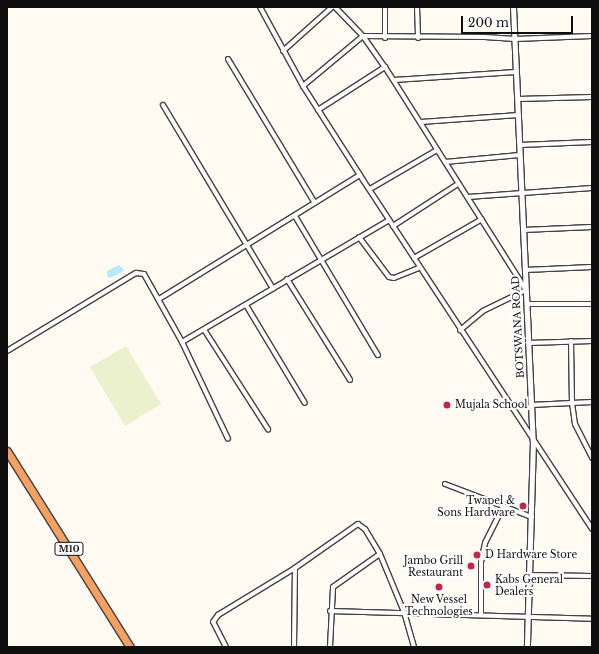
<!DOCTYPE html>
<style>
body{margin:0}
#map{position:relative;width:599px;height:654px;overflow:hidden;background:#fffaf2;font-family:"Libre Baskerville",serif}
div>[style]{position:absolute}
.pitch>*{inset:0;background:#ebf1cd}
.water>*{inset:0;background:#b6eaf6}
.roads{filter:drop-shadow(1px 0 #424242) drop-shadow(-1px 0 #424242) drop-shadow(0 1px #424242) drop-shadow(0 -1px #424242)}
.minor>*{height:4px;margin:-2px;padding:0 2px;transform-origin:2px;border-radius:2px;background:#fff}
.tertiary>*{height:5px;margin:-2.5px;padding:0 2.5px;transform-origin:2.5px;border-radius:2.5px;background:#fff}
.trunk>*{height:7px;margin:-3.5px;padding:0 3.5px;transform-origin:3.5px;border-radius:3.5px;background:#f6a062}
.dots>*{width:11px;height:11px;translate:-50% -50%;box-sizing:border-box;border:2px solid #fff;border-radius:50%}
span{translate:-50% -50%;white-space:nowrap;text-align:center;line-height:1.15;-webkit-text-stroke:4px #fff;paint-order:stroke}
.shield-label span{padding:1px 3px;background:#fff;border:1px solid;border-radius:3px;-webkit-text-stroke-width:0}
.shield-label{font-size:9px;color:#0f0f0f;font-weight:700}
.street-label{font-size:10px;color:#0f0f0f}
.poi-label{font-size:10px;color:#0f0f0f}
.left{translate:0 -50%;text-align:left}
.right{translate:-100% -50%;text-align:right}
.frame{position:absolute;inset:0;border:8px solid #0f0f0f;pointer-events:none}
.scale{position:absolute;left:461px;top:16px;width:112px;height:18px;box-sizing:border-box;border:2px solid #0f0f0f;border-top:0;padding-left:5px;font-size:12px;line-height:14px;white-space:nowrap;color:#0f0f0f;-webkit-text-stroke:3px #fff;paint-order:stroke}
</style>
<div id="map">
<div class="pitch">
<div style="clip-path:polygon(126px 346px,161px 404px,125px 426px,90px 367px)"></div>
</div>
<div class="water">
<div style="clip-path:polygon(119px 265px,124px 270px,122px 272px,110px 278px,107px 276px,107px 271px)"></div>
</div>
<div class="roads">
<div class="minor">
<div style="left:260px;top:7px;width:90px;rotate:61.4deg"></div>
<div style="left:303px;top:86px;width:112px;rotate:57.4deg"></div>
<div style="left:363px;top:180px;width:417px;rotate:56.7deg"></div>
<div style="left:335px;top:7px;width:40px;rotate:46deg"></div>
<div style="left:363px;top:36px;width:38px;rotate:55deg"></div>
<div style="left:385px;top:67px;width:264px;rotate:57.7deg"></div>
<div style="left:526px;top:290px;width:48px;rotate:154deg"></div>
<div style="left:483px;top:311px;width:30px;rotate:140deg"></div>
<div style="left:385px;top:7px;width:31px;rotate:90deg"></div>
<div style="left:417px;top:7px;width:31px;rotate:88deg"></div>
<div style="left:283px;top:51px;width:66px;rotate:-41.9deg"></div>
<div style="left:228px;top:59px;width:168px;rotate:58.9deg"></div>
<div style="left:394px;top:80px;width:122px;rotate:-3.8deg"></div>
<div style="left:303px;top:86px;width:78px;rotate:-39.8deg"></div>
<div style="left:363px;top:36px;width:122px;rotate:0.5deg"></div>
<div style="left:485px;top:37px;width:30px;rotate:4deg"></div>
<div style="left:515px;top:39px;width:77px;rotate:-2.2deg"></div>
<div style="left:518px;top:99px;width:74px;rotate:-1.5deg"></div>
<div style="left:163px;top:105px;width:214px;rotate:59.1deg"></div>
<div style="left:318px;top:110px;width:80px;rotate:-32.7deg"></div>
<div style="left:421px;top:122px;width:98px;rotate:-4.1deg"></div>
<div style="left:520px;top:145px;width:72px;rotate:-2.4deg"></div>
<div style="left:445px;top:162px;width:75px;rotate:-5.3deg"></div>
<div style="left:370px;top:189px;width:78px;rotate:-30.2deg"></div>
<div style="left:468px;top:197px;width:124px;rotate:-4.2deg"></div>
<div style="left:295px;top:216px;width:162px;rotate:59.2deg"></div>
<div style="left:393px;top:226px;width:77px;rotate:-32.9deg"></div>
<div style="left:523px;top:230px;width:69px;rotate:-2.5deg"></div>
<div style="left:359px;top:237px;width:50px;rotate:53.1deg"></div>
<div style="left:389px;top:277px;width:5px;rotate:11deg"></div>
<div style="left:394px;top:278px;width:27px;rotate:-22deg"></div>
<div style="left:414px;top:258px;width:78px;rotate:-29.8deg"></div>
<div style="left:525px;top:270px;width:67px;rotate:-2.6deg"></div>
<div style="left:287px;top:279px;width:119px;rotate:58deg"></div>
<div style="left:159px;top:299px;width:236px;rotate:-31.7deg"></div>
<div style="left:527px;top:304px;width:65px"></div>
<div style="left:246px;top:305px;width:114px;rotate:59deg"></div>
<div style="left:205px;top:331px;width:117px;rotate:57.3deg"></div>
<div style="left:571px;top:341px;width:62px;rotate:89.1deg"></div>
<div style="left:572px;top:403px;width:21px;rotate:82deg"></div>
<div style="left:575px;top:424px;width:38px;rotate:63deg"></div>
<div style="left:182px;top:342px;width:240px;rotate:-30.5deg"></div>
<div style="left:528px;top:343px;width:64px;rotate:-1.8deg"></div>
<div style="left:7px;top:351px;width:151px;rotate:-31.2deg"></div>
<div style="left:136px;top:273px;width:8px;rotate:7deg"></div>
<div style="left:144px;top:274px;width:78px;rotate:60.8deg"></div>
<div style="left:182px;top:342px;width:107px;rotate:64.6deg"></div>
<div style="left:531px;top:405px;width:61px;rotate:-2.8deg"></div>
<div style="left:445px;top:484px;width:93px;rotate:20.8deg"></div>
<div style="left:528px;top:575px;width:64px;rotate:0.9deg"></div>
<div style="left:330px;top:611px;width:262px;rotate:1.7deg"></div>
<div style="left:481px;top:615px;width:53px;rotate:-90deg"></div>
<div style="left:481px;top:562px;width:19px;rotate:-78deg"></div>
<div style="left:485px;top:543px;width:40px;rotate:-63.4deg"></div>
<div style="left:226px;top:647px;width:28px;rotate:-117deg"></div>
<div style="left:213px;top:622px;width:9px;rotate:-54deg"></div>
<div style="left:218px;top:615px;width:90px;rotate:-31.4deg"></div>
<div style="left:294px;top:647px;width:79px;rotate:-89.3deg"></div>
<div style="left:295px;top:568px;width:77px;rotate:-34.9deg"></div>
<div style="left:358px;top:524px;width:9px;rotate:36deg"></div>
<div style="left:365px;top:529px;width:29px;rotate:59deg"></div>
<div style="left:380px;top:554px;width:63px;rotate:67.5deg"></div>
<div style="left:404px;top:612px;width:36px;rotate:74deg"></div>
<div style="left:330px;top:647px;width:60px;rotate:-87.1deg"></div>
<div style="left:333px;top:587px;width:57px;rotate:-35.1deg"></div>
</div>
<div class="tertiary">
<div style="left:513px;top:7px;width:434px;rotate:87.4deg"></div>
<div style="left:533px;top:441px;width:206px;rotate:91.7deg"></div>
</div>
<div class="trunk">
<div style="left:7px;top:451px;width:231px;rotate:57.9deg"></div>
</div>
</div>
<div class="dots">
<div style="left:447px;top:405px;background:#c0274a"></div>
<div style="left:523px;top:506px;background:#c0274a"></div>
<div style="left:477px;top:555px;background:#c0274a"></div>
<div style="left:471px;top:566px;background:#c0274a"></div>
<div style="left:487px;top:585px;background:#c0274a"></div>
<div style="left:439px;top:587px;background:#c0274a"></div>
</div>
<div class="shield-label">
<span style="left:69px;top:549px">M10</span>
</div>
<div class="street-label">
<span style="left:518px;top:327px;rotate:-93deg">BOTSWANA ROAD</span>
</div>
<div class="poi-label">
<span class="left" style="left:455px;top:405px">Mujala School</span>
<span class="right" style="left:515px;top:506px">Twapel &amp;<br>Sons Hardware</span>
<span class="left" style="left:485px;top:555px">D Hardware Store</span>
<span class="right" style="left:463px;top:566px">Jambo Grill<br>Restaurant</span>
<span class="left" style="left:495px;top:585px">Kabs General<br>Dealers</span>
<span style="left:439px;top:605px">New Vessel<br>Technologies</span>
</div>
<div class="frame"></div>
<div class="scale">200 m</div>
</div>
